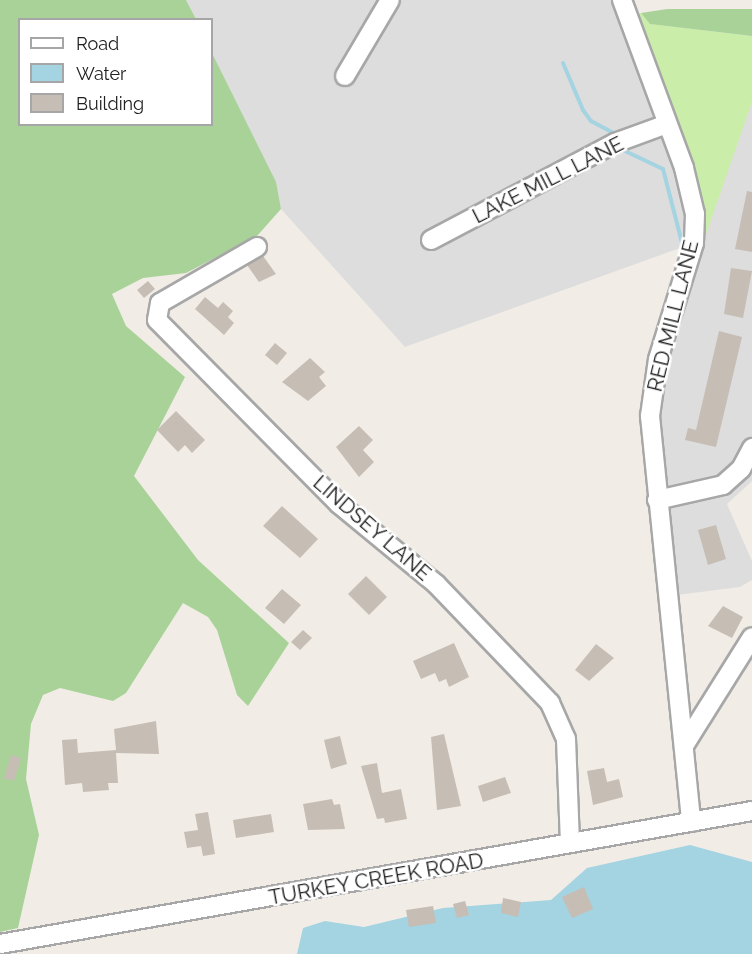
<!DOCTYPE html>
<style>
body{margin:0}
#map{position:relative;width:752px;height:954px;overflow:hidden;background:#f1ede6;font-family:Raleway,sans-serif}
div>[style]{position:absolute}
.residential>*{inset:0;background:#dedddd}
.grass>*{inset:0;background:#cbedaa}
.forest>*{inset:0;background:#a9d299}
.water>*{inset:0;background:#a4d3e1}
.stream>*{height:4px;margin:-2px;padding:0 2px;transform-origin:2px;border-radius:2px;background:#a4d3e1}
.building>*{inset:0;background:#c6bdb5}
.roads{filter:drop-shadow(2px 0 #a7a7a7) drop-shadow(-2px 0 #a7a7a7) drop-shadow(0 2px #a7a7a7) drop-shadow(0 -2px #a7a7a7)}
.minor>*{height:18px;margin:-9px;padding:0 9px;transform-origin:9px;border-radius:9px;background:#fff}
span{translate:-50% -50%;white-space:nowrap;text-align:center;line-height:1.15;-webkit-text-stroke:5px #fff;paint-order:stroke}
.street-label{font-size:21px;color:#202020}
.legend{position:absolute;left:18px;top:18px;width:195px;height:108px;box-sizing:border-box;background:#fff;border:2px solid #a6a6a6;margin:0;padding:8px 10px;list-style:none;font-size:18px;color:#202020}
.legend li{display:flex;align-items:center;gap:12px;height:30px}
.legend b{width:30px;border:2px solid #a6a6a6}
</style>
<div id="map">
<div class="residential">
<div style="clip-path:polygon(186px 0,622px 0,684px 168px,694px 243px,405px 347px,281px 209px,275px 182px,212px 53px,212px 20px,196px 19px)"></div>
<div style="clip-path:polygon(752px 102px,752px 481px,727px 504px,752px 561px,752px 580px,740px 587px,677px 595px,659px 406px,670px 348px,730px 156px)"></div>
</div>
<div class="grass">
<div style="clip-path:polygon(641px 13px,651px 24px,752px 36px,752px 102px,702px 246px,702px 204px,635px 15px)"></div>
</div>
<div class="forest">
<div style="clip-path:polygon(0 0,186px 0,196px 19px,20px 20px,20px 124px,212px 124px,212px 53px,276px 182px,281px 209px,257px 236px,186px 273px,143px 278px,112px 294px,126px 326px,185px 377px,134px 476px,198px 560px,289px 643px,248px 706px,237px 695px,217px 630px,208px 617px,183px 603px,126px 693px,113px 701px,60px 688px,43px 695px,31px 724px,26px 779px,39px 835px,18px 928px,0 932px)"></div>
<div style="clip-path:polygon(667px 9px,752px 9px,752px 36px,650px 24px,641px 13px)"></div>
</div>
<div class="water">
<div style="clip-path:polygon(690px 845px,752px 862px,752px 954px,297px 954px,303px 928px,325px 921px,364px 927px,443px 908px,551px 900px,587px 868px)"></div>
</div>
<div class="stream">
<div style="left:563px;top:63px;width:51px;rotate:66.9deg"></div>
<div style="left:583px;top:110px;width:14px;rotate:54deg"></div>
<div style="left:591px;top:121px;width:27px;rotate:28deg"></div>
<div style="left:625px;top:151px;width:42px;rotate:25.3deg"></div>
<div style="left:663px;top:169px;width:76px;rotate:75.6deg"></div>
</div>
<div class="building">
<div style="clip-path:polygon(747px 191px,752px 192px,752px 252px,735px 249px)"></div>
<div style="clip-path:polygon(263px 256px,276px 274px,259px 282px,247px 265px)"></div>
<div style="clip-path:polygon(731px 268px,752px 271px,743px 318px,724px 314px)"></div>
<div style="clip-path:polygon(148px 281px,155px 289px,144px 298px,137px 290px)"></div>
<div style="clip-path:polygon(205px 297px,218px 308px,223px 302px,233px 311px,228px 317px,234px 323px,224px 335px,195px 309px)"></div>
<div style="clip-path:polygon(719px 331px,742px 337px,716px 447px,685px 440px,688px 428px,696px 430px)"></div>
<div style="clip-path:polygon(275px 343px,287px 353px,277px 365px,265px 355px)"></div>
<div style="clip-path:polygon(310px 358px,325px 372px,319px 377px,326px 386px,308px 401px,282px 382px)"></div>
<div style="clip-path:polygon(176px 411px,205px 440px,192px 453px,185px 445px,178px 452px,157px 430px)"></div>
<div style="clip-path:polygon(359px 426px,373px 440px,363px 450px,374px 462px,359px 477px,336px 447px)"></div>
<div style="clip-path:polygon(282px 506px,318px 539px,300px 558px,263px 526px)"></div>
<div style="clip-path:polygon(716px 525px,726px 559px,708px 565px,698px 530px)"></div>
<div style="clip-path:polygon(366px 576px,387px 597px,369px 615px,348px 594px)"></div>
<div style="clip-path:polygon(282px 589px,301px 605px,284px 624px,265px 608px)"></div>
<div style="clip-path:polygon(723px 606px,743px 617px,732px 638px,708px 626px)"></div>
<div style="clip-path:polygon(303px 630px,312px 638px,300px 650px,291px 642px)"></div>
<div style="clip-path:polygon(454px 643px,469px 677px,449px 687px,446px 679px,439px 682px,435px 673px,421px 679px,413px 661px)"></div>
<div style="clip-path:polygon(596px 644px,614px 658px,589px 681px,575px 670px)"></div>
<div style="clip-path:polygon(156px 721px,159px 754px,116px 753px,118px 783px,108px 783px,109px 790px,83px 792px,82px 783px,65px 785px,62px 740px,77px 739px,78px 753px,116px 750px,114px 729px)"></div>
<div style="clip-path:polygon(444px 734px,461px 806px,437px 810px,431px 737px)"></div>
<div style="clip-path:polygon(340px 736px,347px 764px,331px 769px,324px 740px)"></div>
<div style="clip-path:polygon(11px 755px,21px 758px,14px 781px,4px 778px)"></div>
<div style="clip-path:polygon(377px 763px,382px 793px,401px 789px,407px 819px,385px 823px,384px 818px,377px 819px,361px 766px)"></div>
<div style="clip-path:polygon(604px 768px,607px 782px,619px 779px,623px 797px,593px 805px,587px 771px)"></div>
<div style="clip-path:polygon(505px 777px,511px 793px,483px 802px,478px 786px)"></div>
<div style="clip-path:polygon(332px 799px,334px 805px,340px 804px,345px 829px,308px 830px,303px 804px)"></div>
<div style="clip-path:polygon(208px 812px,215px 854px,203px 856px,201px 846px,187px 848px,184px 832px,198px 830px,195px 814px)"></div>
<div style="clip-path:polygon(271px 814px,274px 832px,236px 838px,233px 820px)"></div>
<div style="clip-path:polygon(584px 887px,593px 909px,572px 918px,562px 897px)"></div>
<div style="clip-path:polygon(503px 898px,521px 902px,518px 917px,501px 913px)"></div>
<div style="clip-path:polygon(465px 901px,469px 915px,457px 918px,453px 904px)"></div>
<div style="clip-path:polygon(433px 906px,436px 923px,409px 927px,406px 910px)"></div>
</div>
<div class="roads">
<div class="minor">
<div style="left:622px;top:0;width:179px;rotate:69.7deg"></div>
<div style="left:684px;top:168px;width:47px;rotate:76.6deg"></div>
<div style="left:695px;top:214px;width:29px;rotate:92deg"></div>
<div style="left:694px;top:243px;width:121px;rotate:107.2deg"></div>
<div style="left:658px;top:359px;width:58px;rotate:98deg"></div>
<div style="left:650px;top:416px;width:408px;rotate:84.2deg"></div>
<div style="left:345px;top:76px;width:88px;rotate:-59.4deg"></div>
<div style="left:431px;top:240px;width:208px;rotate:-27.8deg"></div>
<div style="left:615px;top:143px;width:55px;rotate:-20.1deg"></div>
<div style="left:257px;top:247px;width:112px;rotate:150deg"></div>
<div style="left:160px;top:303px;width:17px;rotate:100deg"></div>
<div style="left:157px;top:320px;width:259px;rotate:45.3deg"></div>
<div style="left:339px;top:504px;width:126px;rotate:39.5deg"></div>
<div style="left:436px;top:584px;width:165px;rotate:46.2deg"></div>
<div style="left:550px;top:703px;width:39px;rotate:66deg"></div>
<div style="left:566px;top:739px;width:104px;rotate:87.8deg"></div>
<div style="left:657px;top:500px;width:68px;rotate:-12.8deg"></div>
<div style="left:723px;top:485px;width:24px;rotate:-42deg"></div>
<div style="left:741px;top:469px;width:24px;rotate:-62deg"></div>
<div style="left:685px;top:744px;width:126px;rotate:-57.9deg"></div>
<div style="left:0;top:944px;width:764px;rotate:-10.03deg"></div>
</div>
</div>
<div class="street-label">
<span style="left:548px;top:180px;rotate:-27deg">LAKE MILL LANE</span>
<span style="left:673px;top:316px;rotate:-76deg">RED MILL LANE</span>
<span style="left:372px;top:528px;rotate:41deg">LINDSEY LANE</span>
<span style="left:376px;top:879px;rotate:-10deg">TURKEY CREEK ROAD</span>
</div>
<ul class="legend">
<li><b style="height:8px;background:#fff"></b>Road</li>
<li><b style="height:16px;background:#a4d3e1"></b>Water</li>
<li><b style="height:16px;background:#c6bdb5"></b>Building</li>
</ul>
</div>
